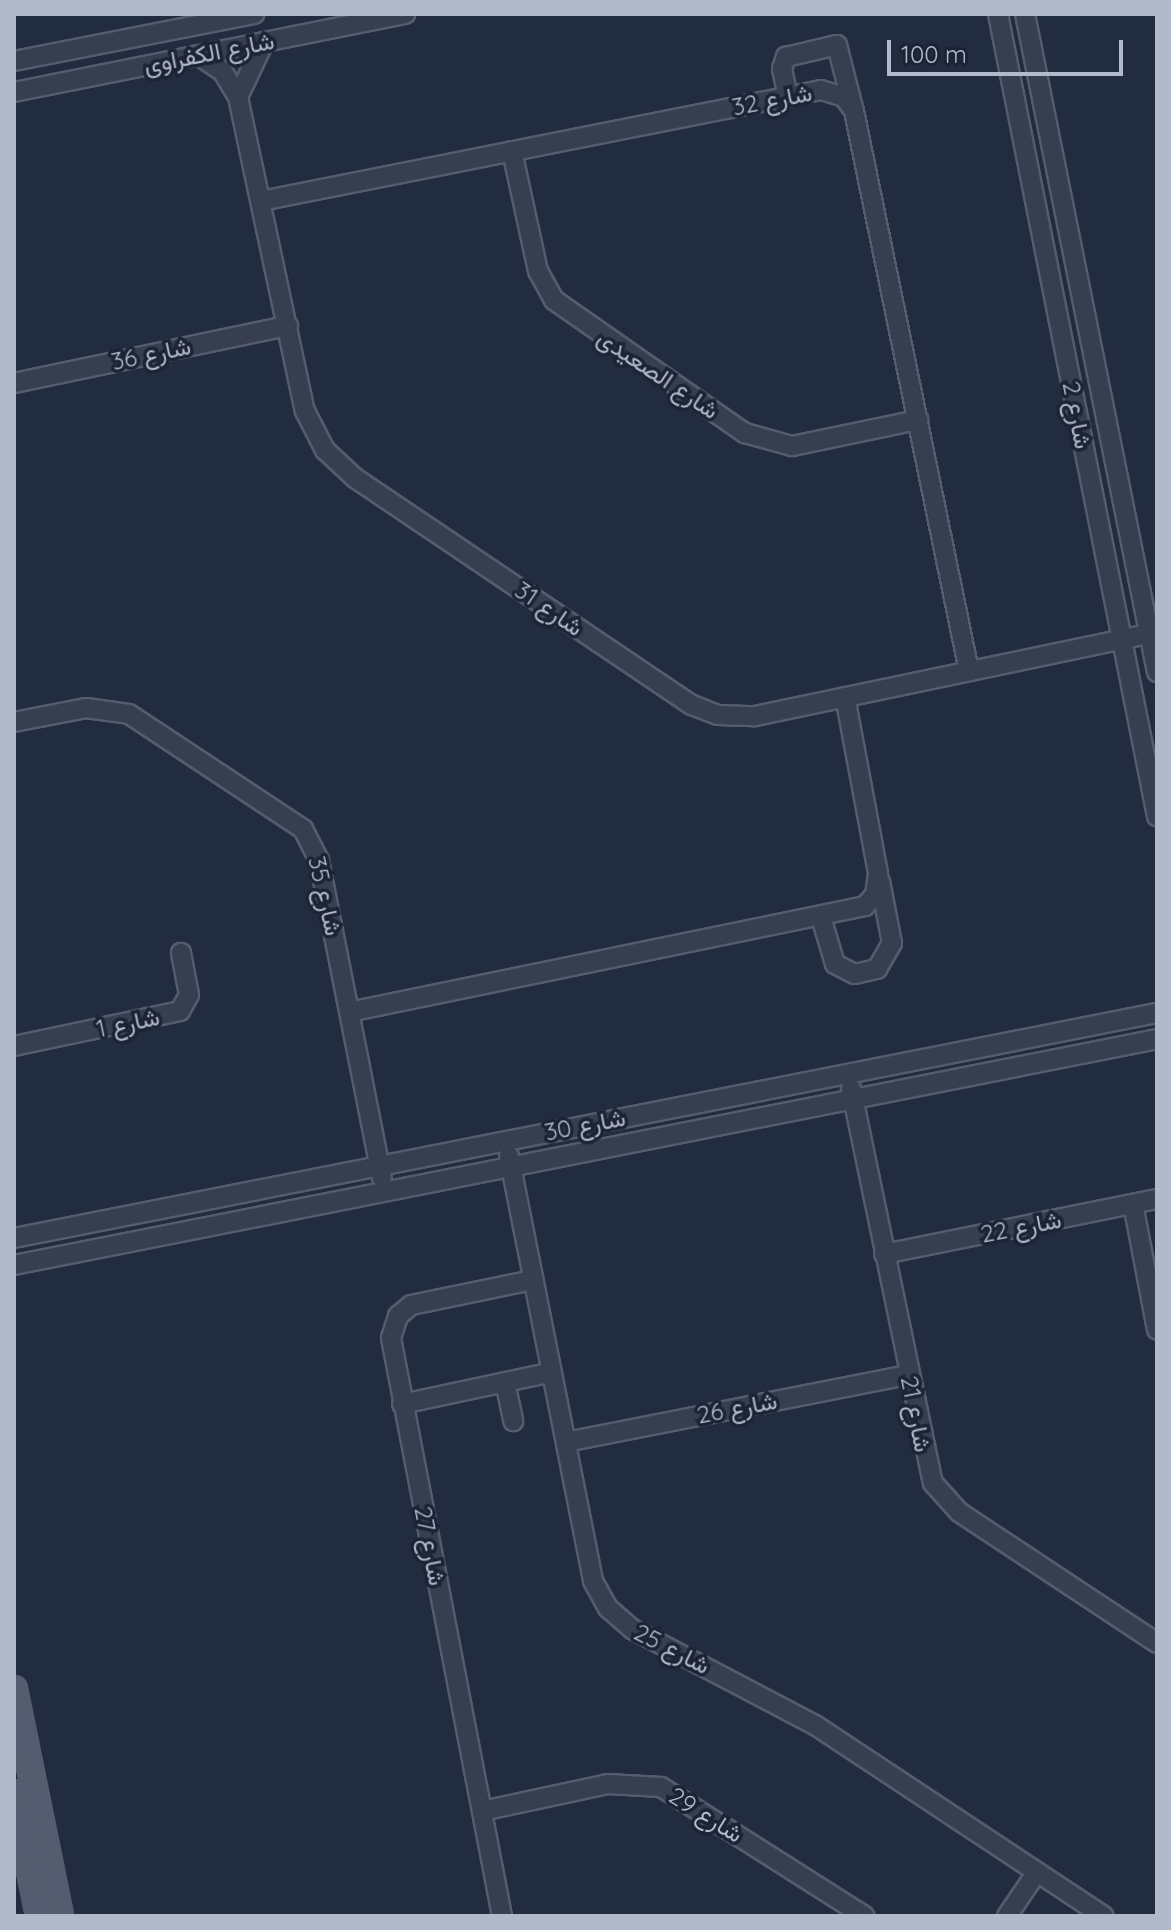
<!DOCTYPE html>
<meta charset="utf-8">
<style>
body{margin:0}
#map{position:relative;width:1171px;height:1930px;overflow:hidden;background:#222c40;font-family:Quicksand,Vazirmatn,sans-serif}
div>[style]{position:absolute}
.roads{filter:drop-shadow(2px 0 #545c6d) drop-shadow(-2px 0 #545c6d) drop-shadow(0 2px #545c6d) drop-shadow(0 -2px #545c6d)}
.minor>*{height:18px;margin:-9px;padding:0 9px;transform-origin:9px;border-radius:9px;background:#363e4f}
.major>*{height:24px;margin:-12px;padding:0 12px;transform-origin:12px;border-radius:12px;background:#545d6f}
span{translate:-50% -50%;white-space:nowrap;text-align:center;line-height:1.15;-webkit-text-stroke:7px #1b2334;paint-order:stroke}
.street-label{font-size:24px;color:#b2b9ca}
.frame{position:absolute;inset:0;border:16px solid #b2b9ca;pointer-events:none}
.scale{position:absolute;left:887px;top:40px;width:236px;height:36px;box-sizing:border-box;border:4px solid #b2b9ca;border-top:0;padding-left:10px;font-size:24px;line-height:28px;white-space:nowrap;color:#b2b9ca;-webkit-text-stroke:6px #1b2334;paint-order:stroke}
</style>
<div id="map">
<div class="roads">
<div class="minor">
<div style="left:998px;top:14px;width:818px;rotate:78.79deg"></div>
<div style="left:1025px;top:14px;width:671px;rotate:78.66deg"></div>
<div style="left:198px;top:55px;width:30px;rotate:34deg"></div>
<div style="left:223px;top:72px;width:29px;rotate:59deg"></div>
<div style="left:238px;top:97px;width:321px;rotate:78deg"></div>
<div style="left:305px;top:411px;width:44px;rotate:62.9deg"></div>
<div style="left:325px;top:450px;width:41px;rotate:43deg"></div>
<div style="left:355px;top:478px;width:406px;rotate:34deg"></div>
<div style="left:692px;top:705px;width:28px;rotate:21deg"></div>
<div style="left:718px;top:715px;width:37px;rotate:2deg"></div>
<div style="left:755px;top:716px;width:402px;rotate:-11.8deg"></div>
<div style="left:14px;top:61px;width:245px;rotate:-11.1deg"></div>
<div style="left:14px;top:92px;width:399px;rotate:-11.3deg"></div>
<div style="left:238px;top:97px;width:61px;rotate:-64.7deg"></div>
<div style="left:788px;top:97px;width:29px;rotate:-102deg"></div>
<div style="left:782px;top:69px;width:13px;rotate:-72deg"></div>
<div style="left:786px;top:57px;width:52px;rotate:-13.2deg"></div>
<div style="left:837px;top:45px;width:65px;rotate:75.7deg"></div>
<div style="left:512px;top:151px;width:123px;rotate:77.8deg"></div>
<div style="left:538px;top:271px;width:33px;rotate:61deg"></div>
<div style="left:554px;top:300px;width:233px;rotate:34.9deg"></div>
<div style="left:745px;top:433px;width:49px;rotate:15.5deg"></div>
<div style="left:792px;top:446px;width:129px;rotate:-11.7deg"></div>
<div style="left:261px;top:201px;width:571px;rotate:-11.21deg"></div>
<div style="left:821px;top:90px;width:24px;rotate:17deg"></div>
<div style="left:844px;top:97px;width:17px;rotate:54deg"></div>
<div style="left:854px;top:111px;width:572px;rotate:78.4deg"></div>
<div style="left:14px;top:383px;width:280px;rotate:-11.8deg"></div>
<div style="left:14px;top:722px;width:73px;rotate:-11deg"></div>
<div style="left:86px;top:708px;width:43px;rotate:7.9deg"></div>
<div style="left:129px;top:714px;width:209px;rotate:33.5deg"></div>
<div style="left:303px;top:829px;width:35px;rotate:63deg"></div>
<div style="left:319px;top:860px;width:324px;rotate:78.8deg"></div>
<div style="left:821px;top:917px;width:49px;rotate:73.4deg"></div>
<div style="left:835px;top:964px;width:22px;rotate:27deg"></div>
<div style="left:855px;top:974px;width:23px;rotate:-13deg"></div>
<div style="left:877px;top:969px;width:30px;rotate:-60deg"></div>
<div style="left:892px;top:943px;width:63px;rotate:-101deg"></div>
<div style="left:349px;top:1012px;width:527px;rotate:-11.61deg"></div>
<div style="left:865px;top:906px;width:15px;rotate:-48deg"></div>
<div style="left:875px;top:895px;width:22px;rotate:-82deg"></div>
<div style="left:878px;top:873px;width:179px;rotate:-100.6deg"></div>
<div style="left:14px;top:1046px;width:170px;rotate:-11.9deg"></div>
<div style="left:180px;top:1011px;width:18px;rotate:-61deg"></div>
<div style="left:189px;top:995px;width:43px;rotate:-100.8deg"></div>
<div style="left:851px;top:1088px;width:403px;rotate:78.3deg"></div>
<div style="left:933px;top:1483px;width:39px;rotate:48deg"></div>
<div style="left:959px;top:1512px;width:237px;rotate:33.5deg"></div>
<div style="left:509px;top:1156px;width:433px;rotate:78.8deg"></div>
<div style="left:593px;top:1581px;width:31px;rotate:61deg"></div>
<div style="left:608px;top:1608px;width:32px;rotate:41deg"></div>
<div style="left:632px;top:1629px;width:207px;rotate:27.7deg"></div>
<div style="left:815px;top:1725px;width:346px;rotate:33.5deg"></div>
<div style="left:1133px;top:1204px;width:128px;rotate:79.2deg"></div>
<div style="left:14px;top:1238px;width:1165px;rotate:-11.14deg"></div>
<div style="left:884px;top:1254px;width:278px;rotate:-11.4deg"></div>
<div style="left:14px;top:1265px;width:1165px;rotate:-11.18deg"></div>
<div style="left:505px;top:1382px;width:40px;rotate:78deg"></div>
<div style="left:402px;top:1404px;width:153px;rotate:-12deg"></div>
<div style="left:566px;top:1442px;width:349px;rotate:-11.1deg"></div>
<div style="left:482px;top:1811px;width:129px;rotate:-12.1deg"></div>
<div style="left:608px;top:1784px;width:53px;rotate:3.2deg"></div>
<div style="left:661px;top:1787px;width:241px;rotate:32.4deg"></div>
<div style="left:502px;top:1916px;width:589px;rotate:-100.87deg"></div>
<div style="left:391px;top:1338px;width:23px;rotate:-72deg"></div>
<div style="left:398px;top:1316px;width:17px;rotate:-40deg"></div>
<div style="left:411px;top:1305px;width:125px;rotate:-11.6deg"></div>
<div style="left:1007px;top:1916px;width:53px;rotate:-55.7deg"></div>
</div>
<div class="major">
<div style="left:14px;top:1689px;width:232px;rotate:78.5deg"></div>
<div style="left:14px;top:1793px;width:126px;rotate:78.5deg"></div>
</div>
</div>
<div class="street-label">
<span style="left:209px;top:53px;rotate:-11deg">شارع الكفراوى</span>
<span style="left:772px;top:100px;rotate:-11deg">شارع 32</span>
<span style="left:151px;top:354px;rotate:-12deg">شارع 36</span>
<span style="left:658px;top:374px;rotate:34deg">شارع الصعيدى</span>
<span style="left:1077px;top:415px;rotate:79deg">شارع 2</span>
<span style="left:549px;top:609px;rotate:34deg">شارع 31</span>
<span style="left:325px;top:896px;rotate:77deg">شارع 35</span>
<span style="left:128px;top:1023px;rotate:-12deg">شارع 1</span>
<span style="left:585px;top:1125px;rotate:-11deg">شارع 30</span>
<span style="left:1021px;top:1227px;rotate:-11deg">شارع 22</span>
<span style="left:737px;top:1408px;rotate:-11deg">شارع 26</span>
<span style="left:916px;top:1414px;rotate:79deg">شارع 21</span>
<span style="left:430px;top:1546px;rotate:79deg">شارع 27</span>
<span style="left:672px;top:1649px;rotate:27deg">شارع 25</span>
<span style="left:706px;top:1815px;rotate:32deg">شارع 29</span>
</div>
<div class="frame"></div>
<div class="scale">100 m</div>
</div>
